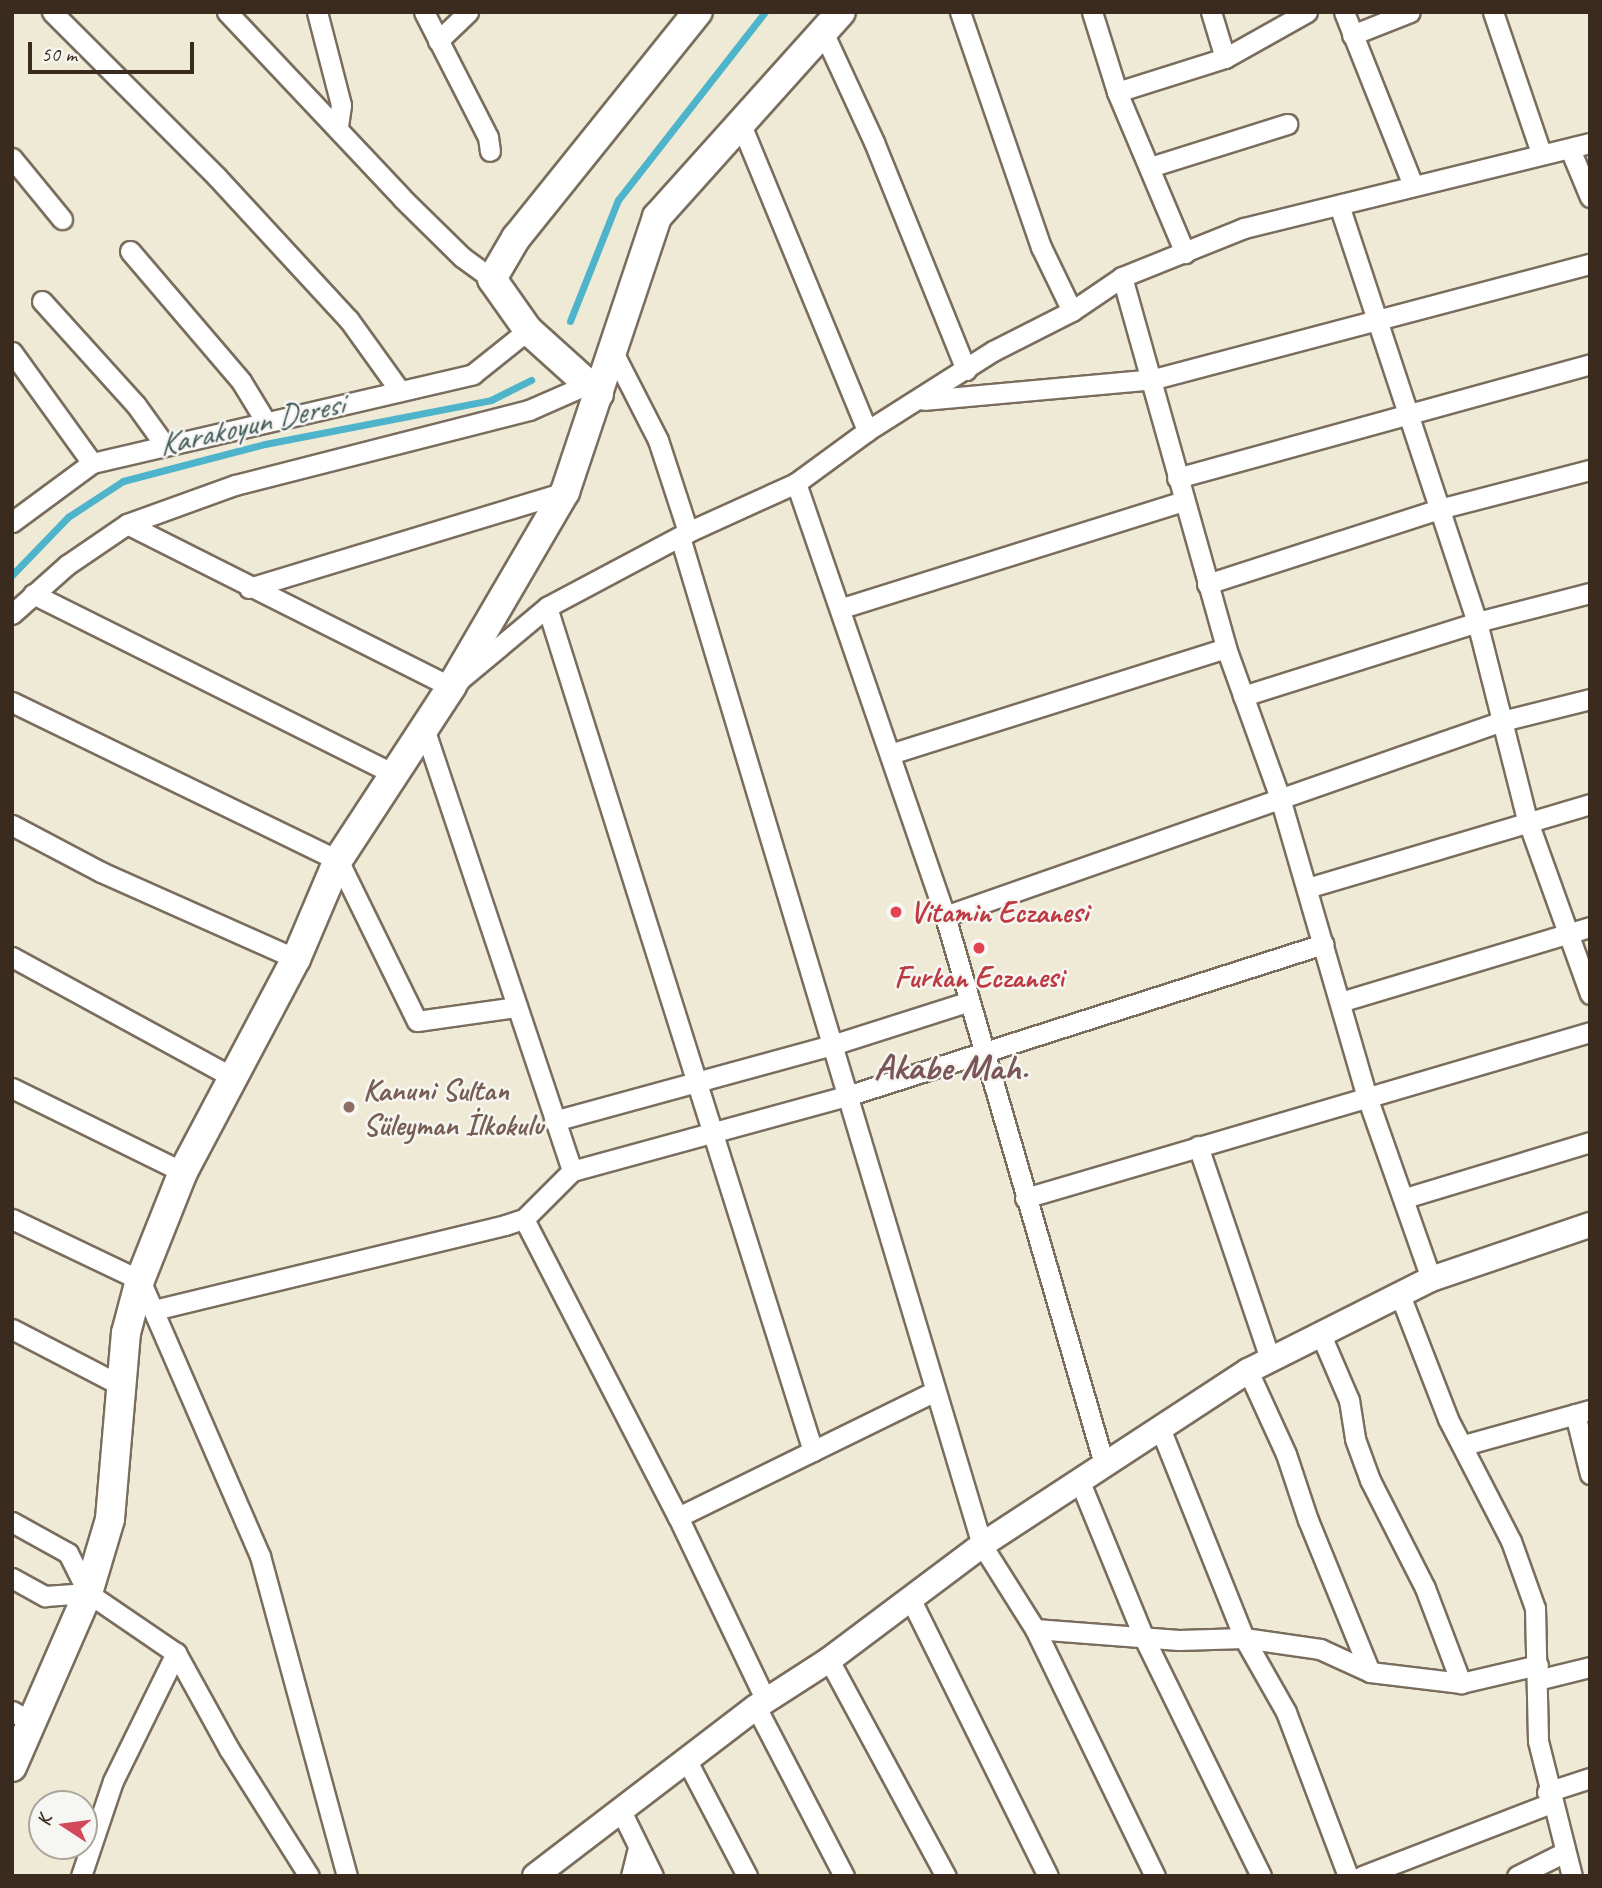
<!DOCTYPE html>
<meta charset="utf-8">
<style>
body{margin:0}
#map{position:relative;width:1602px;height:1888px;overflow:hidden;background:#efead5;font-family:Caveat,sans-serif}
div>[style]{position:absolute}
.stream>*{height:7px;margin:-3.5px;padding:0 3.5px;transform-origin:3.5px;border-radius:3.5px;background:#4db4cb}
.roads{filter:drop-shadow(2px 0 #7a6d5e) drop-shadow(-2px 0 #7a6d5e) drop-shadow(0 2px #7a6d5e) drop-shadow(0 -2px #7a6d5e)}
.minor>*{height:19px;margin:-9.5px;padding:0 9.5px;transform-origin:9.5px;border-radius:9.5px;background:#fff}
.tertiary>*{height:24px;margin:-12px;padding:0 12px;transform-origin:12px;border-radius:12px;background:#fff}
.secondary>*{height:28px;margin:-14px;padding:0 14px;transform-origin:14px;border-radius:14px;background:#fff}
.dots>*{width:19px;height:19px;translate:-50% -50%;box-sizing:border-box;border:4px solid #f6f6f2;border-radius:50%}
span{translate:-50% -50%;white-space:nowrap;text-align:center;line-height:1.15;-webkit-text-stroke:5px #f6f6f2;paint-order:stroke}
.health-label{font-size:30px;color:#be3a42;font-weight:700}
.left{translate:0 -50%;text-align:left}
.education-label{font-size:30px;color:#785e54;font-weight:700}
.water-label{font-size:32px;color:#415a5b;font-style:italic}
.district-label{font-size:37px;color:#7a5659;font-weight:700}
.frame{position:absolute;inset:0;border:14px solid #3b2a1e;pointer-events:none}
.north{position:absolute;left:28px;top:1790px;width:70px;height:70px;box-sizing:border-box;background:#f6f6f2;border:2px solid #aba49d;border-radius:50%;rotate:283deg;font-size:19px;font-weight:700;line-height:28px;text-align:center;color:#3b2a1e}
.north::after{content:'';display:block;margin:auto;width:24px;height:32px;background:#d1495b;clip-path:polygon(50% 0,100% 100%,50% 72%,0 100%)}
.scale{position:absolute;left:28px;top:42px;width:166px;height:32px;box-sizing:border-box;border:4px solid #3b2a1e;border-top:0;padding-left:9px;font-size:21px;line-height:24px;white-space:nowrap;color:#3b2a1e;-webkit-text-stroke:5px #f6f6f2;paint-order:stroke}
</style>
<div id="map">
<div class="stream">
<div style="left:570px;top:321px;width:130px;rotate:-68.4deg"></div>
<div style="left:618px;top:200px;width:239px;rotate:-52deg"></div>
<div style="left:12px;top:575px;width:81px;rotate:-46deg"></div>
<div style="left:68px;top:517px;width:66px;rotate:-33.2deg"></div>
<div style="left:123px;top:481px;width:147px;rotate:-14.6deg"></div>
<div style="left:265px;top:444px;width:230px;rotate:-11deg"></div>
<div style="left:491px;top:400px;width:45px;rotate:-26.6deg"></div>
</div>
<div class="roads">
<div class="minor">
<div style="left:52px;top:12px;width:232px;rotate:45deg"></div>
<div style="left:216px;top:176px;width:196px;rotate:47.3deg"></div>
<div style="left:349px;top:320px;width:87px;rotate:54.3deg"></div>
<div style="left:227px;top:12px;width:255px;rotate:46.7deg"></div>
<div style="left:402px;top:198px;width:84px;rotate:44.5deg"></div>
<div style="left:462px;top:257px;width:37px;rotate:36deg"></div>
<div style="left:317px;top:12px;width:96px;rotate:75.5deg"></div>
<div style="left:341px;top:105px;width:22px;rotate:98deg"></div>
<div style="left:424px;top:12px;width:140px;rotate:62.9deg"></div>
<div style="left:488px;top:137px;width:14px;rotate:82deg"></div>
<div style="left:960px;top:12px;width:249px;rotate:71deg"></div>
<div style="left:1041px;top:247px;width:71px;rotate:64.2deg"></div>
<div style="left:1092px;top:12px;width:84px;rotate:72.6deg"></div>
<div style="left:1117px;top:92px;width:175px;rotate:67.1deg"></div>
<div style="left:1344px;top:12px;width:186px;rotate:68.3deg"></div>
<div style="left:1493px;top:12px;width:149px;rotate:71.2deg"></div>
<div style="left:1352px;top:35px;width:62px;rotate:-21.6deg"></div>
<div style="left:825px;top:36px;width:117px;rotate:65.2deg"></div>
<div style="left:874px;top:142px;width:246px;rotate:68deg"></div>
<div style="left:438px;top:41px;width:42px;rotate:-44deg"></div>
<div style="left:1225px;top:58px;width:94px;rotate:-29.3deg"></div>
<div style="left:1117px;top:92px;width:113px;rotate:-17.5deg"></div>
<div style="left:1225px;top:58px;width:48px;rotate:-106.9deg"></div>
<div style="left:742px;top:127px;width:329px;rotate:67.6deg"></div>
<div style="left:1570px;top:149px;width:52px;rotate:67.4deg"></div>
<div style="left:12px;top:158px;width:79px;rotate:50.7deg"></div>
<div style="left:1150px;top:167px;width:144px;rotate:-17.4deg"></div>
<div style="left:1339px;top:205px;width:439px;rotate:71.7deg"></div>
<div style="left:1477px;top:622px;width:203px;rotate:75.8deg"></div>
<div style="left:1527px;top:819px;width:186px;rotate:70.2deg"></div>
<div style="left:130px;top:251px;width:171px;rotate:49.5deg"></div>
<div style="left:241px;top:381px;width:48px;rotate:58.6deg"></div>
<div style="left:1122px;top:277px;width:385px;rotate:74.3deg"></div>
<div style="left:1226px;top:648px;width:159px;rotate:70.2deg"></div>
<div style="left:1280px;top:798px;width:308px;rotate:73.8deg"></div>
<div style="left:1366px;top:1094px;width:196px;rotate:70.6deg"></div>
<div style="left:42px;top:301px;width:140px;rotate:47.9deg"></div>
<div style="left:136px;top:405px;width:48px;rotate:54.3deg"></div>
<div style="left:12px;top:352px;width:137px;rotate:54.2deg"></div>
<div style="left:613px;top:352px;width:99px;rotate:62.9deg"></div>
<div style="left:658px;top:440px;width:97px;rotate:71.9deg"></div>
<div style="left:924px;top:400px;width:231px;rotate:-5.2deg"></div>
<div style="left:1154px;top:379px;width:451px;rotate:-14.8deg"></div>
<div style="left:1177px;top:478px;width:428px;rotate:-15.4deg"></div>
<div style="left:796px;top:483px;width:458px;rotate:71deg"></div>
<div style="left:945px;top:916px;width:571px;rotate:73.82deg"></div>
<div style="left:12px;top:522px;width:99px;rotate:-36.4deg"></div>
<div style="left:92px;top:463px;width:391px;rotate:-13.1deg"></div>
<div style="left:473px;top:374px;width:70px;rotate:-38.7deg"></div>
<div style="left:127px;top:524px;width:363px;rotate:26.7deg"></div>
<div style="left:451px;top:687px;width:125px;rotate:-39.8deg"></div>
<div style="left:547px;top:607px;width:160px;rotate:-28deg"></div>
<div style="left:688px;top:532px;width:119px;rotate:-24.4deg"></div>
<div style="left:796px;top:483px;width:88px;rotate:-36.2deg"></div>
<div style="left:867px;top:431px;width:149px;rotate:-32.4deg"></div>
<div style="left:993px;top:351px;width:89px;rotate:-26.9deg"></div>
<div style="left:1072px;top:311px;width:60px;rotate:-34.2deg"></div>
<div style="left:1122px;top:277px;width:131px;rotate:-21.9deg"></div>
<div style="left:1244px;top:228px;width:356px;rotate:-13.8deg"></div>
<div style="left:680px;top:537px;width:1052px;rotate:73.32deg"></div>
<div style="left:982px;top:1545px;width:99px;rotate:57.8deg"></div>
<div style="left:1035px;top:1629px;width:275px;rotate:64.1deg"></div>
<div style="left:1207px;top:584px;width:244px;rotate:-17.9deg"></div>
<div style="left:1439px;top:509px;width:156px;rotate:-14.5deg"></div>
<div style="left:249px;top:588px;width:330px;rotate:-16.9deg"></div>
<div style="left:33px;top:594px;width:401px;rotate:26.5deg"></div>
<div style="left:547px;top:607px;width:885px;rotate:72.51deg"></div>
<div style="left:842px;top:608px;width:357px;rotate:-17.4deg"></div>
<div style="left:12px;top:614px;width:74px;rotate:-41.7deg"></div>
<div style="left:67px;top:565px;width:73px;rotate:-34.3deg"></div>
<div style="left:127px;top:524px;width:115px;rotate:-19.9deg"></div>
<div style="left:235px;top:485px;width:303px;rotate:-14.3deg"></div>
<div style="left:529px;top:410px;width:62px;rotate:-23.7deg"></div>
<div style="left:1243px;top:696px;width:245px;rotate:-17.5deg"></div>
<div style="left:1477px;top:622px;width:117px;rotate:-14.4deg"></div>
<div style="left:12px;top:702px;width:362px;rotate:25.9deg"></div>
<div style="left:338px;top:860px;width:179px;rotate:63.9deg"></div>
<div style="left:417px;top:1021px;width:101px;rotate:-8deg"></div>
<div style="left:423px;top:725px;width:470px;rotate:71.5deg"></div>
<div style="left:890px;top:754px;width:352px;rotate:-17.5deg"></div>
<div style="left:12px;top:825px;width:101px;rotate:27.8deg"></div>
<div style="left:101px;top:872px;width:214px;rotate:24deg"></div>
<div style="left:1307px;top:888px;width:295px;rotate:-16.5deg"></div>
<div style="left:945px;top:916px;width:590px;rotate:-19.29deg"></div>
<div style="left:1502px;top:721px;width:91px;rotate:-14deg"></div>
<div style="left:12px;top:957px;width:251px;rotate:28.6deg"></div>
<div style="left:1340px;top:1002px;width:261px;rotate:-16.7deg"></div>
<div style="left:12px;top:1088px;width:191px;rotate:26.2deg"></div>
<div style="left:554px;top:1121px;width:288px;rotate:-15.3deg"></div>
<div style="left:832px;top:1045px;width:142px;rotate:-17.7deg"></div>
<div style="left:1198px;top:1146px;width:225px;rotate:71.3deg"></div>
<div style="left:1025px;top:1198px;width:589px;rotate:-16.37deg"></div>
<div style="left:1405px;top:1198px;width:193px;rotate:-16.8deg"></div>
<div style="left:12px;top:1219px;width:142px;rotate:25.5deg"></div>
<div style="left:140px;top:1280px;width:301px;rotate:66.5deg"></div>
<div style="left:260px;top:1556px;width:332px;rotate:74.8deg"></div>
<div style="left:524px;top:1219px;width:335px;rotate:62.7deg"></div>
<div style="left:678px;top:1517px;width:204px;rotate:64.4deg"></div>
<div style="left:1400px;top:1295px;width:133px;rotate:68.8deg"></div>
<div style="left:1448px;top:1419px;width:137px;rotate:62.7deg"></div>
<div style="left:1511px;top:1541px;width:71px;rotate:70.3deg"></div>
<div style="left:1535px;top:1608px;width:133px;rotate:88.7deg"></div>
<div style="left:1538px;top:1741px;width:139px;rotate:75.9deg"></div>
<div style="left:154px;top:1310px;width:361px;rotate:-13.6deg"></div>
<div style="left:505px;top:1225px;width:20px;rotate:-18deg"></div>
<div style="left:524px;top:1219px;width:68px;rotate:-45deg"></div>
<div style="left:572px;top:1171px;width:288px;rotate:-15.3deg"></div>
<div style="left:850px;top:1095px;width:497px;rotate:-17.7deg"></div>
<div style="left:12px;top:1329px;width:122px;rotate:27.4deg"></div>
<div style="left:1321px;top:1335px;width:71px;rotate:66.7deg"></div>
<div style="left:1349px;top:1400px;width:39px;rotate:81deg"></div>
<div style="left:1355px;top:1439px;width:44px;rotate:69.9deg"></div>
<div style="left:1370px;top:1480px;width:121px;rotate:63deg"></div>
<div style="left:1425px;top:1588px;width:102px;rotate:69.2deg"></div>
<div style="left:1248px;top:1371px;width:91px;rotate:65.4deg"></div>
<div style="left:1286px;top:1454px;width:70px;rotate:71.6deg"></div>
<div style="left:1308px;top:1520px;width:164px;rotate:67.8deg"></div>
<div style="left:1575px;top:1414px;width:62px;rotate:76deg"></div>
<div style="left:1160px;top:1428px;width:226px;rotate:68.2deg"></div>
<div style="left:1244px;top:1638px;width:85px;rotate:60.4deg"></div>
<div style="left:1286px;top:1712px;width:175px;rotate:69.3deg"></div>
<div style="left:1464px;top:1445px;width:131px;rotate:-15.5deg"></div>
<div style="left:1080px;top:1482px;width:169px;rotate:67.7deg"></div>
<div style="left:1144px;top:1638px;width:265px;rotate:63.8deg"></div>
<div style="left:678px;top:1517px;width:284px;rotate:-26.1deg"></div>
<div style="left:12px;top:1522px;width:64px;rotate:29deg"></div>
<div style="left:68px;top:1553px;width:45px;rotate:63.4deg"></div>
<div style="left:88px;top:1593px;width:107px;rotate:34.3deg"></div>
<div style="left:176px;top:1653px;width:110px;rotate:61.1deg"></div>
<div style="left:229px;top:1749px;width:150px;rotate:57.8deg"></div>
<div style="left:12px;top:1578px;width:38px;rotate:29deg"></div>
<div style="left:45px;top:1596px;width:43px;rotate:-4deg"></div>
<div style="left:910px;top:1598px;width:310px;rotate:63.6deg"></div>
<div style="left:1035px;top:1629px;width:144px;rotate:4.4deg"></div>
<div style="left:1179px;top:1640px;width:65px;rotate:-1.8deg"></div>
<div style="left:1244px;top:1638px;width:77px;rotate:8.2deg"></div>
<div style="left:1320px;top:1649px;width:55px;rotate:24.7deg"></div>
<div style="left:1370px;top:1672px;width:92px;rotate:6.9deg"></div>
<div style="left:1461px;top:1683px;width:79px;rotate:-13.2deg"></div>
<div style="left:829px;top:1660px;width:246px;rotate:61.6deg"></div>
<div style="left:1537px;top:1680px;width:55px;rotate:-13.8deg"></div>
<div style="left:756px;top:1707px;width:191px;rotate:62.5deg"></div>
<div style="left:12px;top:1711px;width:20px;rotate:30deg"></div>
<div style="left:687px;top:1761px;width:130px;rotate:62.4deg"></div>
<div style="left:1547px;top:1792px;width:45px;rotate:-18deg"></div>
<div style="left:622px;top:1813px;width:70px;rotate:63.8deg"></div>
<div style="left:81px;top:1876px;width:100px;rotate:-71.4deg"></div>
<div style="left:113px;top:1781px;width:143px;rotate:-63.8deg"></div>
<div style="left:631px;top:1876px;width:30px;rotate:-76deg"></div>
<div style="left:1362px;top:1876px;width:203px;rotate:-21.1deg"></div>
<div style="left:1517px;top:1876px;width:51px;rotate:-26.6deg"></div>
</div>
<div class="tertiary">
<div style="left:535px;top:1876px;width:278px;rotate:-37.4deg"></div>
<div style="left:756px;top:1707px;width:87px;rotate:-32.8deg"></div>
<div style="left:829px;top:1660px;width:191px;rotate:-36.9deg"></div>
<div style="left:982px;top:1545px;width:318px;rotate:-33.2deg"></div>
<div style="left:1248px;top:1371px;width:205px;rotate:-26.7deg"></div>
<div style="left:1431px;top:1279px;width:168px;rotate:-18.8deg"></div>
</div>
<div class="secondary">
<div style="left:599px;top:394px;width:96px;rotate:-138deg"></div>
<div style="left:528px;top:330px;width:62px;rotate:-125.2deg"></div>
<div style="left:492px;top:279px;width:48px;rotate:-59.7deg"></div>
<div style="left:516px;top:238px;width:290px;rotate:-51.2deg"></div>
<div style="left:12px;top:1767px;width:190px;rotate:-66.4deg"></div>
<div style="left:88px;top:1593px;width:77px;rotate:-73.4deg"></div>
<div style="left:110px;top:1519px;width:187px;rotate:-85.1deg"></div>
<div style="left:126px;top:1333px;width:55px;rotate:-75.2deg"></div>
<div style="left:140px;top:1280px;width:116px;rotate:-68.3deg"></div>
<div style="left:183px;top:1172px;width:241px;rotate:-62.1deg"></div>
<div style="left:296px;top:959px;width:108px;rotate:-67deg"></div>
<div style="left:338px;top:860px;width:207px;rotate:-56.8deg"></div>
<div style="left:451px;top:687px;width:226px;rotate:-59.7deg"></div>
<div style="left:565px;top:492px;width:290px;rotate:-71.5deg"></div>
<div style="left:657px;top:217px;width:275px;rotate:-48.1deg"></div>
</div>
</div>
<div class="dots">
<div style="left:896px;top:912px;background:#e0444e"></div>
<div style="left:979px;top:948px;background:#e0444e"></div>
<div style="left:349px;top:1107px;background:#8d6e63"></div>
</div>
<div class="health-label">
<span class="left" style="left:910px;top:912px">Vitamin Eczanesi</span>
<span style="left:979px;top:977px">Furkan Eczanesi</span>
</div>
<div class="education-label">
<span class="left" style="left:363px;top:1107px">Kanuni Sultan<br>Süleyman İlkokulu</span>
</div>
<div class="water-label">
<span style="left:251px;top:425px;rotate:-13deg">Karakoyun Deresi</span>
</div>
<div class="district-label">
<span style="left:951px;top:1067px">Akabe Mah.</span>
</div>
<div class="frame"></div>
<div class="north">K</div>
<div class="scale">50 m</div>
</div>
